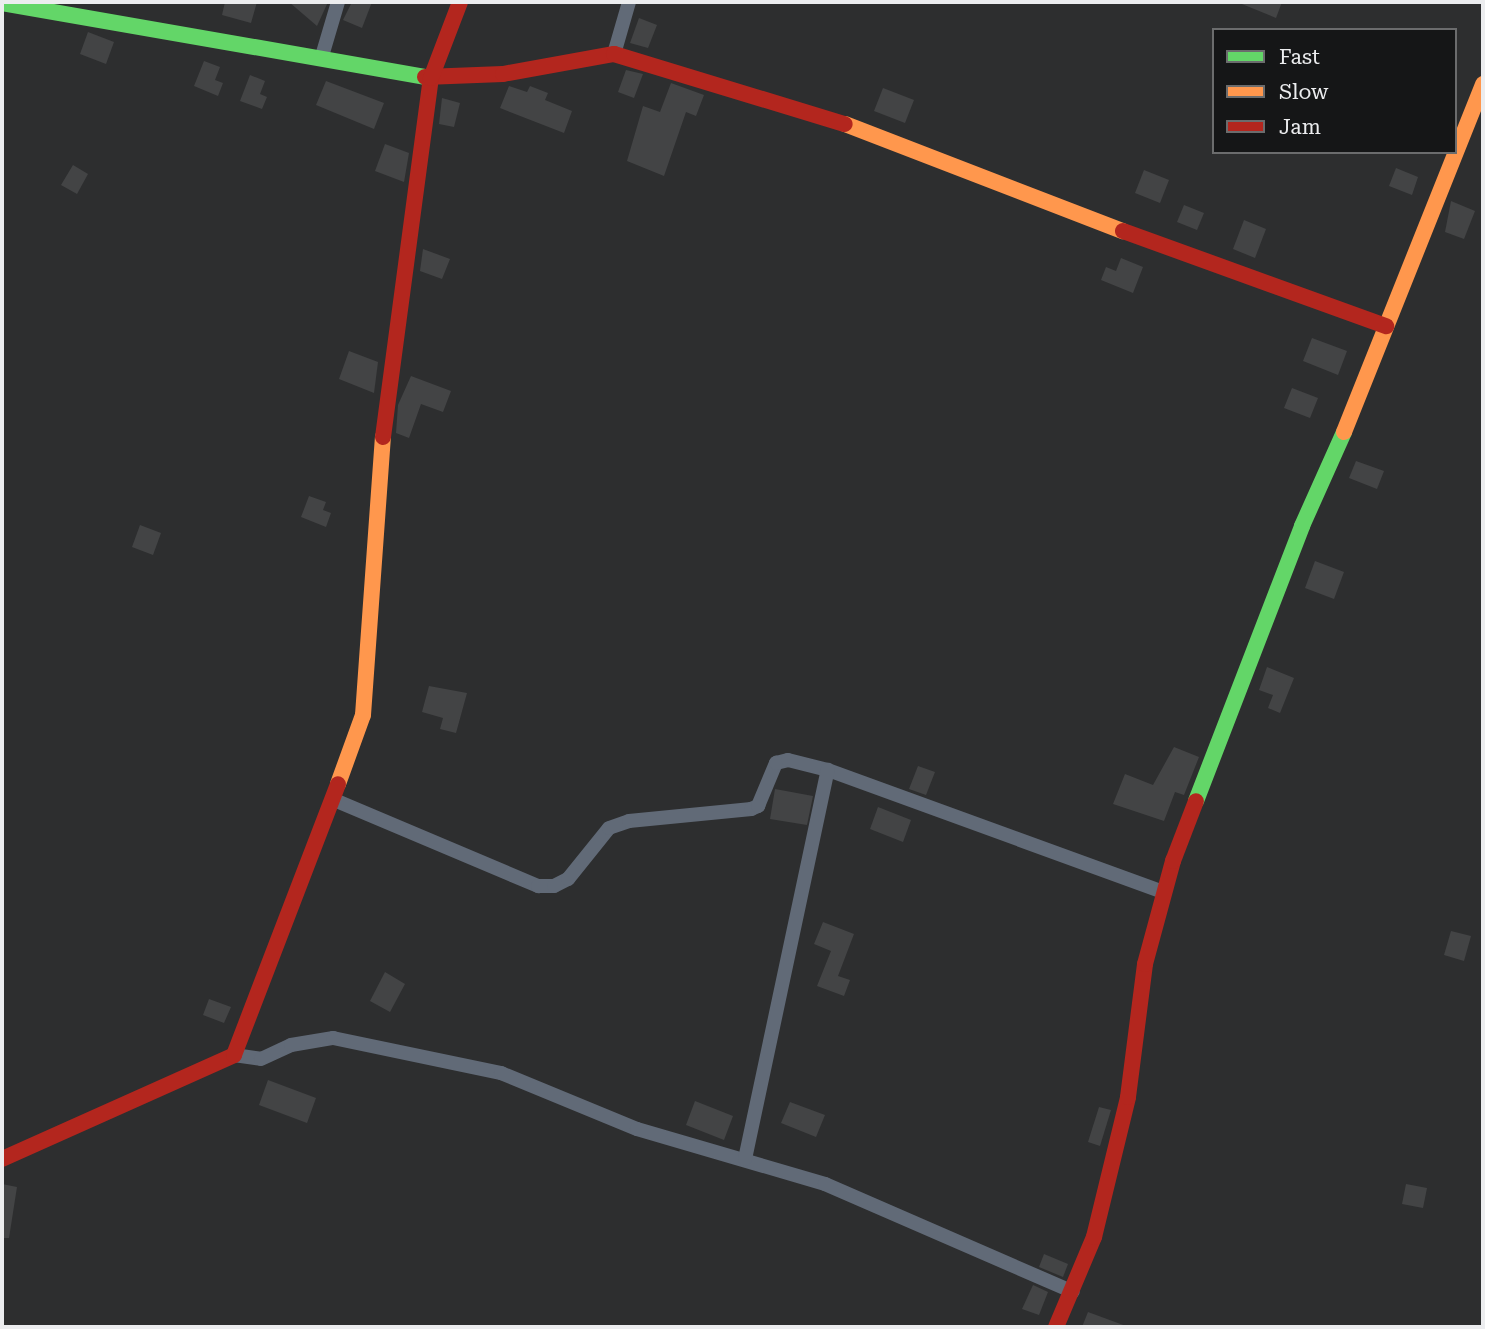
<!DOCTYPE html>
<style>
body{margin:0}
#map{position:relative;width:1485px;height:1329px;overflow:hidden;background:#2d2e2f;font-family:"Roboto Serif",serif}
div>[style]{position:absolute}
.building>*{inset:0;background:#434445}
.street>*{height:14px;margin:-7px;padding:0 7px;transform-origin:7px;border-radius:7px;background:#616a77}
.fast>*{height:16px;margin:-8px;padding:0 8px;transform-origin:8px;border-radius:8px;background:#63d668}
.slow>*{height:16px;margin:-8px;padding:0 8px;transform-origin:8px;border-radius:8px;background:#ff974d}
.jam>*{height:16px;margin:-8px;padding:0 8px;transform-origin:8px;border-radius:8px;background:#b3261e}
span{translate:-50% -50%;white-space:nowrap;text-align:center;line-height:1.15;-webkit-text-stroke:7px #151617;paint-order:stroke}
.frame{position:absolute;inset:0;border:4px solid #ecedef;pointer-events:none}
.legend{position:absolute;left:1212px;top:28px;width:245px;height:126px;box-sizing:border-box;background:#151617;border:2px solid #6b6c6d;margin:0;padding:9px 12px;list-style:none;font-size:21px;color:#ecedef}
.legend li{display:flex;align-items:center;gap:14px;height:35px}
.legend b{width:35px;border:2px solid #6b6c6d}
</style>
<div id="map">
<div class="building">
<i style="clip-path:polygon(225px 2px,257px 2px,251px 23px,222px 15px)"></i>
<i style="clip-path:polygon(289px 2px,328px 2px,317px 26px)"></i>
<i style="clip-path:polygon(352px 2px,372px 2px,362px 28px,343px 20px)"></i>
<i style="clip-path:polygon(1237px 2px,1282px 2px,1276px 18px)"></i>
<i style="clip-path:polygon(639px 18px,657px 25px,648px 48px,630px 43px)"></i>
<i style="clip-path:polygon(88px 32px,114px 42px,106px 64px,80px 54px)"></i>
<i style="clip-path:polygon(204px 61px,220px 67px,215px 80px,223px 83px,218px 96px,194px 86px)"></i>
<i style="clip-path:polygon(626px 70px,643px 74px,634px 98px,618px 92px)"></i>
<i style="clip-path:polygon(250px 75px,265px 81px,260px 94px,267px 97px,262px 109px,240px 101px)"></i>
<i style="clip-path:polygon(326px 81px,384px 103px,374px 129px,316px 105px)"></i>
<i style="clip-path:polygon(671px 83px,704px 95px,696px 116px,686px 112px,664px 176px,627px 161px,643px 106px,660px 112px)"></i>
<i style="clip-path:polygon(509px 86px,527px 92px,530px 86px,548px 93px,545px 100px,572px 111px,564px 133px,500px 108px)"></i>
<i style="clip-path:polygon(883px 88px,914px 100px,905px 123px,874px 111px)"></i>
<i style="clip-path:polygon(442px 98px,460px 103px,454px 127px,439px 124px)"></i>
<i style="clip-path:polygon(385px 144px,409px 153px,404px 182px,375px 171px)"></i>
<i style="clip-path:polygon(73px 165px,88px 174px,77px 194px,61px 185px)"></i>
<i style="clip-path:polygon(1396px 168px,1418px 177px,1412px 195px,1389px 186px)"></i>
<i style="clip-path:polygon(1144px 170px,1169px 180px,1160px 203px,1135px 193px)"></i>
<i style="clip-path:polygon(1451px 201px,1475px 211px,1464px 239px,1445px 232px)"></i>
<i style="clip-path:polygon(1184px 205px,1204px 213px,1197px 230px,1177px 222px)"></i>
<i style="clip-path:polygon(1244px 220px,1266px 229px,1255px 258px,1233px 249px)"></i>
<i style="clip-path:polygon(423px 249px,450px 259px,442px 279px,420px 271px)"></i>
<i style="clip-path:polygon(1121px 258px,1143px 267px,1133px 293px,1101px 280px,1106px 267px,1116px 271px)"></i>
<i style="clip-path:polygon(1312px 338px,1347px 351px,1338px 375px,1303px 361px)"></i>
<i style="clip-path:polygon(349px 351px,378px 362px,374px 393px,339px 379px)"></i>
<i style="clip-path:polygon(411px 376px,451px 391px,443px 412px,421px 404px,409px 438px,396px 433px,398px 405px)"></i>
<i style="clip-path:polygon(1292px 388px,1318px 398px,1310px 418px,1284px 408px)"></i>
<i style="clip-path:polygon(1356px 461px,1384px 471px,1377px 489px,1349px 478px)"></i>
<i style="clip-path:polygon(309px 496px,326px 502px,323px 510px,331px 513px,326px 527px,301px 517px)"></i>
<i style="clip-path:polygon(140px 525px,161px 533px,153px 555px,132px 547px)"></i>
<i style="clip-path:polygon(1315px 561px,1344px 572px,1334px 599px,1305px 588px)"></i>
<i style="clip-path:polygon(1267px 667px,1294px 678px,1280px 713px,1268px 708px,1273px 695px,1259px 690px)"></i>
<i style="clip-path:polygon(429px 686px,467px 693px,456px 733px,440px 729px,443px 718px,422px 712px)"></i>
<i style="clip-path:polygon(1174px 747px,1199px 757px,1184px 795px,1175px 792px,1164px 821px,1113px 804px,1125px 774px,1153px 785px)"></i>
<i style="clip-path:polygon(918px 766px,935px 772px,926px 795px,909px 789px)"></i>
<i style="clip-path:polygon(775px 789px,813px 796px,807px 825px,770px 819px)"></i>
<i style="clip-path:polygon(878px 807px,911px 820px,903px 842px,870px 829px)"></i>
<i style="clip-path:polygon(823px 922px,854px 934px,838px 976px,850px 980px,844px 996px,817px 986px,831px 951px,814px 944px)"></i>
<i style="clip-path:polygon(1451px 931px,1471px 936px,1464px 961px,1444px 955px)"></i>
<i style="clip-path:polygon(385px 972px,405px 984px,390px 1012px,370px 1001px)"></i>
<i style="clip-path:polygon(209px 999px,231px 1007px,224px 1023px,203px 1015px)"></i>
<i style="clip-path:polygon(268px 1080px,316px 1098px,307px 1123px,259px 1105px)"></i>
<i style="clip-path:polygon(695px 1101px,733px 1116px,724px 1140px,686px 1125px)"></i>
<i style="clip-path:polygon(790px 1102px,825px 1115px,816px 1137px,781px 1123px)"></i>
<i style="clip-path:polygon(1099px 1107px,1111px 1110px,1100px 1146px,1088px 1142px)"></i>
<i style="clip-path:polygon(2px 1184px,17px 1187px,9px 1238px,2px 1238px)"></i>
<i style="clip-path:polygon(1406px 1184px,1427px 1188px,1423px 1208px,1402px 1204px)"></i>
<i style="clip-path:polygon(1044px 1254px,1068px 1264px,1063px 1277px,1039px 1267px)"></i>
<i style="clip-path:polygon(1033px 1285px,1048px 1292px,1039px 1315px,1022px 1309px)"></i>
<i style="clip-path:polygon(1088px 1312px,1126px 1326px,1126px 1327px,1082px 1327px)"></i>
</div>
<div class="street">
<i style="left:614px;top:54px;width:54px;rotate:-73.9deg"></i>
<i style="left:322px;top:56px;width:56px;rotate:-73.5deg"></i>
<i style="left:332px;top:799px;width:224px;rotate:22.9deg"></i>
<i style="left:538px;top:886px;width:16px"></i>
<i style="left:554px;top:886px;width:16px;rotate:-27deg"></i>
<i style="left:568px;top:879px;width:65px;rotate:-51.2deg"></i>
<i style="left:609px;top:828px;width:21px;rotate:-19deg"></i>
<i style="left:629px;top:821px;width:123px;rotate:-5.6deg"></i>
<i style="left:751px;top:809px;width:8px;rotate:-23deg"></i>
<i style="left:758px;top:806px;width:47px;rotate:-67.3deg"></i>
<i style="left:776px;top:763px;width:12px;rotate:-14deg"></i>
<i style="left:788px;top:760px;width:41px;rotate:14deg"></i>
<i style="left:828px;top:770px;width:357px;rotate:20deg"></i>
<i style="left:234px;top:1055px;width:27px;rotate:8deg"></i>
<i style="left:261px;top:1059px;width:33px;rotate:-25deg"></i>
<i style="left:291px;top:1045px;width:43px;rotate:-9.5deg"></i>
<i style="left:333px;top:1038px;width:172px;rotate:11.8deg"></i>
<i style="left:501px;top:1073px;width:147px;rotate:22.4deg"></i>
<i style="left:637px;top:1129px;width:196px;rotate:16.3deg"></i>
<i style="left:825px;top:1184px;width:270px;rotate:23.5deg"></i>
<i style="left:745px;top:1159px;width:398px;rotate:-78deg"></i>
</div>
<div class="fast">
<i style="left:2px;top:3px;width:429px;rotate:9.9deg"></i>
<i style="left:1196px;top:801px;width:295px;rotate:-68.9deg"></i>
<i style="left:1302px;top:526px;width:103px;rotate:-65.9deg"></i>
</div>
<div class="slow">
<i style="left:845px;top:124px;width:298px;rotate:21.1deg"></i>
<i style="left:1344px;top:432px;width:375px;rotate:-68.2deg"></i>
<i style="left:338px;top:784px;width:73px;rotate:-70.1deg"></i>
<i style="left:363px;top:715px;width:279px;rotate:-85.9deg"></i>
</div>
<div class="jam">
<i style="left:425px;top:77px;width:78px;rotate:-2.2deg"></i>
<i style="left:503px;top:74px;width:113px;rotate:-10.2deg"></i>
<i style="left:614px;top:54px;width:241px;rotate:16.9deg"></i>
<i style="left:1123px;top:231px;width:280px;rotate:19.9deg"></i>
<i style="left:383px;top:437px;width:362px;rotate:-82.4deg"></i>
<i style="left:431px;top:78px;width:81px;rotate:-69.1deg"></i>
<i style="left:2px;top:1159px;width:254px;rotate:-24.1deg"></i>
<i style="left:234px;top:1055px;width:290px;rotate:-69deg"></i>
<i style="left:1056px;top:1327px;width:98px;rotate:-67.1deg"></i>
<i style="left:1094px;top:1237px;width:144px;rotate:-76.3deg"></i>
<i style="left:1128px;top:1097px;width:134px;rotate:-82.7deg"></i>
<i style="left:1145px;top:964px;width:107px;rotate:-74.8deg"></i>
<i style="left:1173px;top:861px;width:64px;rotate:-69deg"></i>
</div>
<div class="frame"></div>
<ul class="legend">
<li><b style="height:9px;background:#63d668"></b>Fast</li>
<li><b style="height:9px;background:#ff974d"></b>Slow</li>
<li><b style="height:9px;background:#b3261e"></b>Jam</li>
</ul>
</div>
